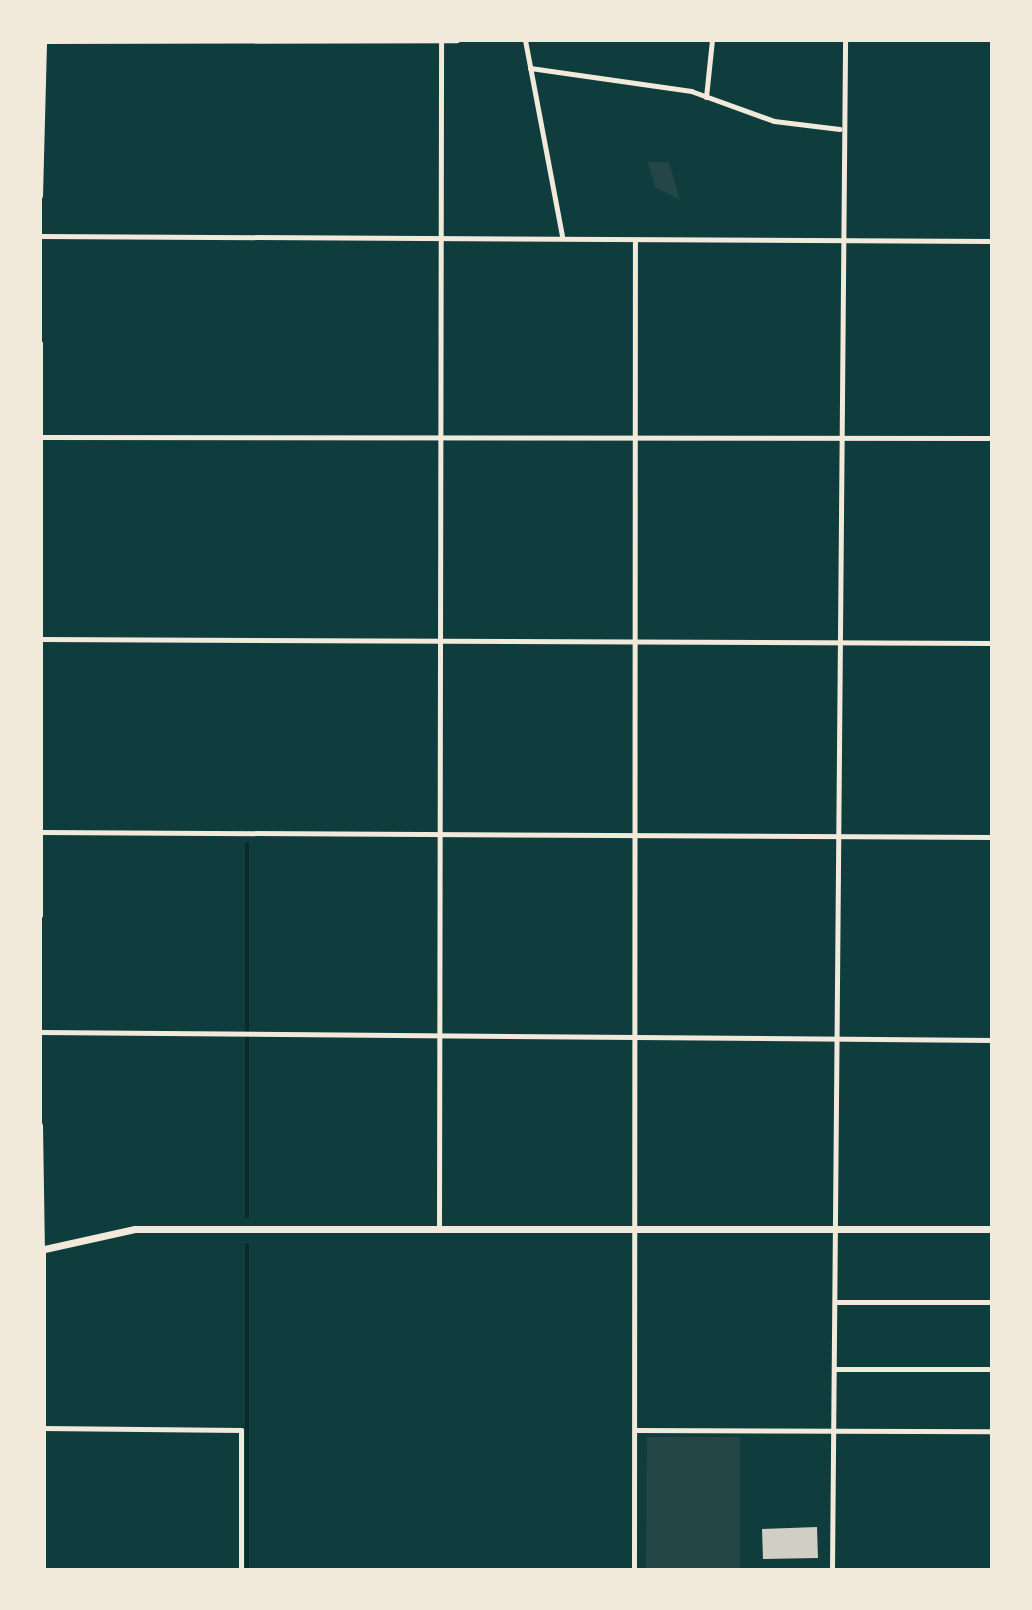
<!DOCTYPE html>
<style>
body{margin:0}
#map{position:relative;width:1032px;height:1610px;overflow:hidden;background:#0f3d3e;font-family:"DejaVu Sans",sans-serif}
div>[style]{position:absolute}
.green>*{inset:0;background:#244646}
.stream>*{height:4px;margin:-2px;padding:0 2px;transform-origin:2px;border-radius:2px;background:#0a2a2b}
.building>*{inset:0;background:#cfcfc3}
.minor>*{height:5px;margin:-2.5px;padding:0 2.5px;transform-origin:2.5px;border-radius:2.5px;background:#f1e9da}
.tertiary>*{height:7px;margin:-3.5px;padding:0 3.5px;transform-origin:3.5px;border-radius:3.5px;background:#f1e9da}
span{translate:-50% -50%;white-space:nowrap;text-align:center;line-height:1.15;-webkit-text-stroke:6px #f1e9da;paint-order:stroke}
.frame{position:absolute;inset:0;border:42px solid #f1e9da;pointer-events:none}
</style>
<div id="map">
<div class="green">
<i style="clip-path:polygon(648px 162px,669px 162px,680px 200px,655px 187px)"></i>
<i style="clip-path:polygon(647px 1437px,740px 1437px,740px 1570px,646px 1570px)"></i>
</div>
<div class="stream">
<i style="left:247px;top:1216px;width:372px;rotate:-90deg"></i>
<i style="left:247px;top:1570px;width:325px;rotate:-90deg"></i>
</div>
<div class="building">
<i style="clip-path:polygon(817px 1527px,818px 1558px,763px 1559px,762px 1529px)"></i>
</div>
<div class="minor">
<i style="left:525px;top:40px;width:199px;rotate:79.3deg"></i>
<i style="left:40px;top:41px;width:417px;rotate:-0.1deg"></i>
<i style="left:530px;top:68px;width:163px;rotate:8.1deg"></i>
<i style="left:691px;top:91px;width:88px;rotate:19.9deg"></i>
<i style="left:774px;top:121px;width:66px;rotate:6.9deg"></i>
<i style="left:706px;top:97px;width:57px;rotate:-84deg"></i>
<i style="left:40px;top:196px;width:155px;rotate:-88.5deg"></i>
<i style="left:40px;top:236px;width:952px;rotate:0.3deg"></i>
<i style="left:40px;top:343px;width:572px;rotate:90deg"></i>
<i style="left:41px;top:437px;width:951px;rotate:0.06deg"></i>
<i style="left:40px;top:639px;width:952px;rotate:0.24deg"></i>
<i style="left:40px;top:832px;width:952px;rotate:0.3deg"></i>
<i style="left:40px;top:1032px;width:952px;rotate:0.48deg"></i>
<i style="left:40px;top:1125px;width:124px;rotate:89.1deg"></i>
<i style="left:439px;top:1230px;width:1190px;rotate:-89.9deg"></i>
<i style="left:835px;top:1302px;width:157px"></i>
<i style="left:834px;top:1369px;width:158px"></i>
<i style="left:42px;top:1428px;width:199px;rotate:0.6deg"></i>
<i style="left:241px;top:1430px;width:140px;rotate:90deg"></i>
<i style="left:636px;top:1430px;width:356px;rotate:0.2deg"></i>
<i style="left:634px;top:1570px;width:1330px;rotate:-89.96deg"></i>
<i style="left:832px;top:1570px;width:1530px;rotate:-89.51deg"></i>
</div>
<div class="tertiary">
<i style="left:42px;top:1249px;width:321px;rotate:90deg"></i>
<i style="left:40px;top:1250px;width:97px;rotate:-12.5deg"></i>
<i style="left:135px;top:1229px;width:857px"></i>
</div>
<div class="frame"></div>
</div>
